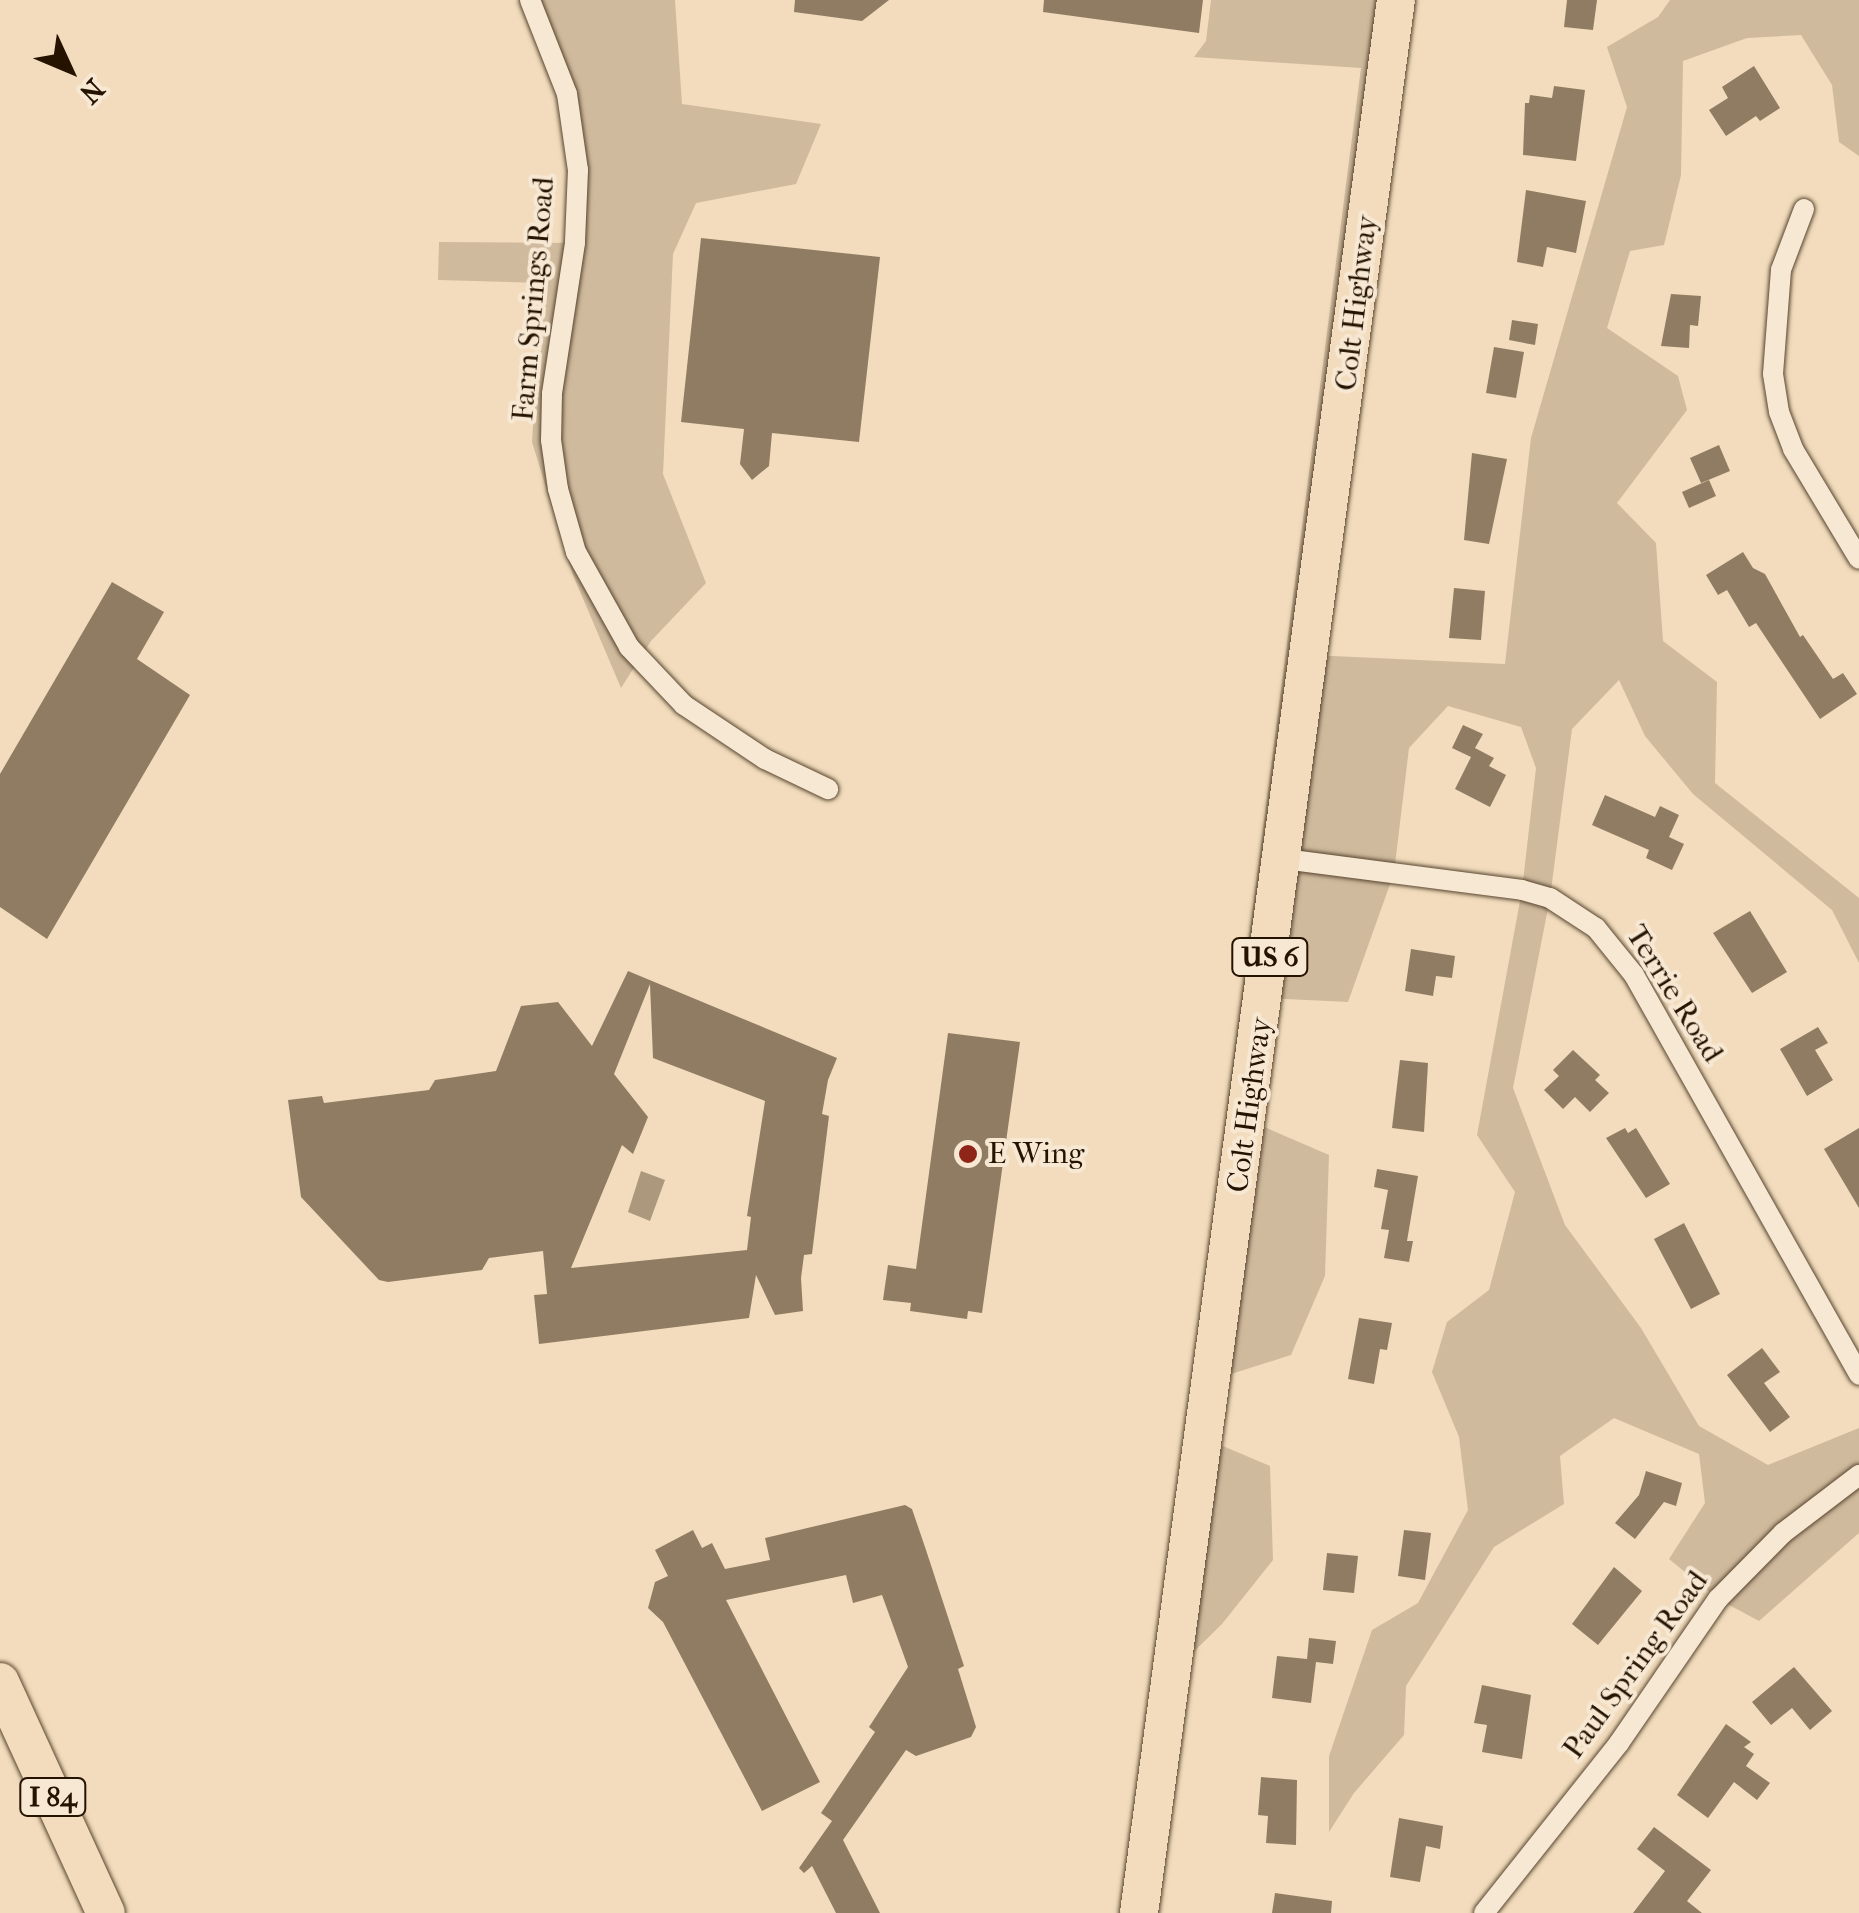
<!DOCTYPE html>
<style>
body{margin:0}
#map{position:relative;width:1859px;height:1913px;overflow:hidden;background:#f2dcbd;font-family:"IM FELL French Canon",serif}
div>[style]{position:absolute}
.green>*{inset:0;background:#cfba9d}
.water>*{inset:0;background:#ac987d}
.building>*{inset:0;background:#907c62}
.roads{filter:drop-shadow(0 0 2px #58452f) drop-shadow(0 0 2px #58452f)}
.street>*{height:20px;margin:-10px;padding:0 10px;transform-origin:10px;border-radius:10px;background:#f7e8d4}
.highway>*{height:38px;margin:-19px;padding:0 19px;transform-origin:19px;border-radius:19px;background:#f2dcbd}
.dots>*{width:28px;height:28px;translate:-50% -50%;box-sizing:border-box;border:5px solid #f7e8d4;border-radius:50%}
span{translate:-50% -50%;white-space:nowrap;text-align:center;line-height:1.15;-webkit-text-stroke:8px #f7e8d4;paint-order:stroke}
.shield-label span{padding:2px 8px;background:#f7e8d4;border:2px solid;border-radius:8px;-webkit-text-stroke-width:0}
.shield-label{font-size:28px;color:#251300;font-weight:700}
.street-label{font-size:30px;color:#251300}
.poi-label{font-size:30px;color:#251300}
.left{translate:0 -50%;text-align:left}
.north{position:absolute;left:20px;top:20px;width:100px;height:100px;-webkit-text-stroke:8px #f7e8d4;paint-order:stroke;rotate:134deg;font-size:28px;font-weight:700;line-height:40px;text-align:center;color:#251300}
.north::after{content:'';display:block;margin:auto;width:35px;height:45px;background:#251300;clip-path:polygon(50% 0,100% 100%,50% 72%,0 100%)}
</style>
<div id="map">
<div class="green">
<i style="clip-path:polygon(530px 0,675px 0,682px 104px,821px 124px,796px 184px,696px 203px,673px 254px,663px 474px,706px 583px,651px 641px,621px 688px,573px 575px,532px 442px,542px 283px,438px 280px,439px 242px,574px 243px,574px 130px)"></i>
<i style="clip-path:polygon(1211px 0,1396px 0,1311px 655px,1505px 664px,1531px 438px,1627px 107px,1607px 47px,1658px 17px,1670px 0,1859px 0,1859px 156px,1839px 142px,1832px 85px,1801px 35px,1747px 38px,1683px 61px,1681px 175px,1664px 245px,1630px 251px,1607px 328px,1678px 376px,1687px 410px,1617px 503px,1656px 543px,1663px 641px,1717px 682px,1715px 783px,1859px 898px,1859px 963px,1832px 910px,1693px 794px,1645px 736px,1619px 680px,1572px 729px,1550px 898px,1513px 1088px,1565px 1225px,1641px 1328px,1699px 1426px,1768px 1465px,1859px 1428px,1859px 1533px,1759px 1621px,1718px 1599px,1669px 1559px,1705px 1503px,1699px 1454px,1614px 1418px,1560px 1456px,1564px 1504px,1494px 1547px,1406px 1686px,1404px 1735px,1354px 1793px,1329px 1832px,1329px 1756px,1372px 1630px,1418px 1603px,1468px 1510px,1459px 1437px,1432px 1372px,1447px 1322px,1489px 1290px,1515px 1192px,1477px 1135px,1522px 890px,1536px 768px,1521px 727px,1448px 706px,1409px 748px,1394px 873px,1348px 1002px,1265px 998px,1248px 1120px,1329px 1155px,1325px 1276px,1291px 1355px,1212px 1380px,1204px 1438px,1270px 1466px,1273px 1560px,1222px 1624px,1172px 1673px,1134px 1832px,1361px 68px,1194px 57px,1206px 41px)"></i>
</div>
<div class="water">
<i style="clip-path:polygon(641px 1171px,665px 1180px,650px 1221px,628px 1212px)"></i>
</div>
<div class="building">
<i style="clip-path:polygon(795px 0,889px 0,862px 21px,794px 12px)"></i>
<i style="clip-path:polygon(1044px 0,1203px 0,1199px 33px,1043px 12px)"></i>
<i style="clip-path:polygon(1567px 0,1597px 0,1593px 30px,1564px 27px)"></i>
<i style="clip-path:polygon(1754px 66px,1780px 108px,1760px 121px,1756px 116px,1726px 136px,1709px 110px,1728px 98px,1722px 87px)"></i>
<i style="clip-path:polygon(1554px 86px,1585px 90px,1576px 161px,1523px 155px,1525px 103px,1529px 103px,1530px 95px,1552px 98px)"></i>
<i style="clip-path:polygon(1526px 190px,1586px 201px,1576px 253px,1547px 247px,1543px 267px,1517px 262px)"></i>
<i style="clip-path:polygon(701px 238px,880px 257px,859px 442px,772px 433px,769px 466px,752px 480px,740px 464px,744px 429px,681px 422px)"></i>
<i style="clip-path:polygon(1671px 294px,1701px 296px,1698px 326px,1690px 325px,1689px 348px,1661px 346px)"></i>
<i style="clip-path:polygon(1512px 320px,1538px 324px,1535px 345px,1509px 340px)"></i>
<i style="clip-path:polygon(1494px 347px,1524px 352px,1516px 398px,1486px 393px)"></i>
<i style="clip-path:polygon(1719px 445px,1730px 471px,1701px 483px,1690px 458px)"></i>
<i style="clip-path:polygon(1472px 453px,1507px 459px,1489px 544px,1464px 540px)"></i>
<i style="clip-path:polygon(1709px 480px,1716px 496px,1689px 508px,1682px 492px)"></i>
<i style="clip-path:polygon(1743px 552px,1753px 568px,1765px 574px,1800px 637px,1803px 635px,1833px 679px,1843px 673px,1857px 694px,1820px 719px,1756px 623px,1749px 627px,1727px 590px,1718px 595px,1706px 575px)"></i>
<i style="clip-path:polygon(112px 582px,164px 612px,137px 659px,190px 695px,47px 939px,0 907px,0 774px)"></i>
<i style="clip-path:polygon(1454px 588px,1485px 591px,1481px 640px,1449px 638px)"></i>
<i style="clip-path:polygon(1463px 725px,1483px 734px,1475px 748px,1494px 758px,1489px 766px,1506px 775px,1490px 807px,1455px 789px,1471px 757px,1452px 748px)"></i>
<i style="clip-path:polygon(1605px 795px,1655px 817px,1660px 806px,1679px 815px,1669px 837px,1684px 844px,1672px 870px,1646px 858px,1649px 850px,1592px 825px)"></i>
<i style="clip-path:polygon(1750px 911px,1787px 972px,1752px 993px,1713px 933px)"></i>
<i style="clip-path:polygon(1411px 949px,1455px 956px,1452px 978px,1436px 976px,1433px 996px,1405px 991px)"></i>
<i style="clip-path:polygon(evenodd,628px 971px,837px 1058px,828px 1080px,822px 1114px,829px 1116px,812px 1254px,804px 1255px,801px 1278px,803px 1311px,775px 1315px,756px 1275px,749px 1318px,539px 1344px,534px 1295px,547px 1294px,543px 1251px,489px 1258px,482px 1270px,388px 1282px,379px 1280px,301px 1197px,288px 1100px,322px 1096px,324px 1103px,429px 1090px,435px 1080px,496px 1071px,521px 1006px,558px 1002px,592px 1046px,628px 971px,650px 984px,653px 1058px,765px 1101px,747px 1216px,751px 1217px,747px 1250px,571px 1268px,622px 1145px,633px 1154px,648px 1117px,614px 1074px,650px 984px)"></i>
<i style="clip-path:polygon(1818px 1027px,1828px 1043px,1815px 1050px,1833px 1080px,1807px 1096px,1780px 1049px)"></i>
<i style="clip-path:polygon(948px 1033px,1020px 1042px,982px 1313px,968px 1311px,967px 1319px,910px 1311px,911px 1303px,883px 1300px,888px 1265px,916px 1269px)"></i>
<i style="clip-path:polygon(1573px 1050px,1600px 1075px,1595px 1080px,1609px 1093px,1590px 1112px,1575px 1097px,1563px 1109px,1544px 1090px,1559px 1076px,1553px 1070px)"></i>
<i style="clip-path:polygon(1400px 1060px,1428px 1063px,1424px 1132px,1392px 1128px)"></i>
<i style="clip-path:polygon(1625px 1128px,1628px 1133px,1636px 1128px,1670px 1184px,1646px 1198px,1606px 1138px)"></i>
<i style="clip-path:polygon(1859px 1128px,1859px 1208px,1824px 1149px)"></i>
<i style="clip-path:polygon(1377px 1169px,1418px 1176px,1407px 1241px,1413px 1241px,1409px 1262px,1384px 1258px,1389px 1230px,1381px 1229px,1388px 1190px,1374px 1187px)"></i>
<i style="clip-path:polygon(1684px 1223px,1720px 1294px,1691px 1309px,1654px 1239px)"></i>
<i style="clip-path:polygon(1359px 1318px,1392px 1323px,1387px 1350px,1380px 1349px,1374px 1384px,1348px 1379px)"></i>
<i style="clip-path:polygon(1762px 1348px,1780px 1372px,1764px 1383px,1790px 1417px,1770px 1432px,1727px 1375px)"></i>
<i style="clip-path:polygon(1646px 1471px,1682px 1483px,1676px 1506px,1664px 1502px,1635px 1539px,1615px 1523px,1639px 1495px)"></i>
<i style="clip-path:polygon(905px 1505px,912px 1509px,926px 1550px,964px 1666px,958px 1669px,976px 1727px,971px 1737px,916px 1756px,906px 1750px,843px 1840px,880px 1913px,836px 1913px,812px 1866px,804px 1873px,799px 1868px,832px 1821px,821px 1813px,875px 1732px,869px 1727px,908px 1667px,882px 1595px,853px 1603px,846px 1575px,726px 1600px,820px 1782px,762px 1811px,663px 1622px,648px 1608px,655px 1582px,668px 1576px,655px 1550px,693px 1530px,702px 1548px,712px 1543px,725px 1569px,770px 1560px,765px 1538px)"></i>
<i style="clip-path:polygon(1404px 1530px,1431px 1533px,1425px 1580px,1398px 1576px)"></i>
<i style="clip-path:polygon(1327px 1553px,1358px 1556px,1354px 1593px,1323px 1590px)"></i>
<i style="clip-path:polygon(1614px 1567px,1642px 1591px,1598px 1645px,1572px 1624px)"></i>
<i style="clip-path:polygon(1309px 1638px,1336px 1641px,1333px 1664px,1316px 1662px,1311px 1703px,1272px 1698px,1277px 1656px,1307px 1659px)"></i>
<i style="clip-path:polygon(1794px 1667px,1832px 1711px,1810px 1730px,1792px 1708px,1771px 1725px,1752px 1702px)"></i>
<i style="clip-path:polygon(1482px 1685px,1531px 1695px,1522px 1759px,1482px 1752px,1487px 1725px,1474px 1723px)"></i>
<i style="clip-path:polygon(1726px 1724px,1751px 1742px,1744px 1747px,1754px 1754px,1746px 1766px,1770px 1783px,1757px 1800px,1734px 1782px,1708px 1818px,1677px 1795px)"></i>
<i style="clip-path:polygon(1261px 1777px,1297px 1780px,1296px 1845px,1266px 1843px,1268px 1816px,1258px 1815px)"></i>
<i style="clip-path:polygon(1399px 1818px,1443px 1826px,1440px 1849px,1426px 1846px,1420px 1882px,1390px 1877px)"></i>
<i style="clip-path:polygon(1654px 1827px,1711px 1870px,1687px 1901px,1702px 1913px,1633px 1913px,1665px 1871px,1637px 1849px)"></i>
<i style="clip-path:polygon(1275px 1893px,1332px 1901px,1331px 1913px,1272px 1913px)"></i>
</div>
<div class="roads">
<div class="street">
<i style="left:530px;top:0;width:101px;rotate:68.5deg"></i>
<i style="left:567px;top:94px;width:77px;rotate:81.8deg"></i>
<i style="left:578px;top:170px;width:73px;rotate:92.4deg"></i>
<i style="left:575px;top:243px;width:153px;rotate:98.7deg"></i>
<i style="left:552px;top:394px;width:46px;rotate:91.2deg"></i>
<i style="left:551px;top:440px;width:49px;rotate:81.9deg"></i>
<i style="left:558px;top:489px;width:66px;rotate:74.1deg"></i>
<i style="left:576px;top:552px;width:109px;rotate:60.8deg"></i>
<i style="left:629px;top:647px;width:80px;rotate:46.5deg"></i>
<i style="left:684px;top:705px;width:97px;rotate:33.7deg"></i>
<i style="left:765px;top:759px;width:70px;rotate:25.5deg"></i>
<i style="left:1804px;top:209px;width:65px;rotate:110.7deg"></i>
<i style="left:1781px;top:270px;width:104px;rotate:94.4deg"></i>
<i style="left:1773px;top:374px;width:38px;rotate:81deg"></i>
<i style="left:1779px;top:412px;width:40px;rotate:69deg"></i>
<i style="left:1793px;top:449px;width:128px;rotate:59deg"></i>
<i style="left:1284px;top:859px;width:240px;rotate:7.4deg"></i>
<i style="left:1522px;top:890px;width:29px;rotate:16deg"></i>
<i style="left:1550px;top:898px;width:55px;rotate:33.1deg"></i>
<i style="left:1596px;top:928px;width:60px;rotate:51deg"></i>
<i style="left:1634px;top:975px;width:459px;rotate:60.6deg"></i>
<i style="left:1484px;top:1913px;width:217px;rotate:-51.5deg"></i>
<i style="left:1619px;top:1743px;width:175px;rotate:-55.5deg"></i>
<i style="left:1718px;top:1599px;width:93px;rotate:-45.4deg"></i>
<i style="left:1783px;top:1533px;width:96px;rotate:-37.3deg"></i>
</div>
<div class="highway">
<i style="left:0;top:1682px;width:254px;rotate:65.4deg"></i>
<i style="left:1139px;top:1913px;width:1930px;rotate:-82.35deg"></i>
</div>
</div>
<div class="dots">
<i style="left:968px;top:1154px;background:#8f2418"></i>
</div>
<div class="shield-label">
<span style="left:1270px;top:957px">US 6</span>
<span style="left:53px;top:1797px">I 84</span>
</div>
<div class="street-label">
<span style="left:534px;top:299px;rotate:-85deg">Farm Springs Road</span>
<span style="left:1357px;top:303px;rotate:-83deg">Colt Highway</span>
<span style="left:1674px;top:994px;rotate:58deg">Terrie Road</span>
<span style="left:1250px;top:1105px;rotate:-82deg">Colt Highway</span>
<span style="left:1636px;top:1665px;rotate:-54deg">Paul Spring Road</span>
</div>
<div class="poi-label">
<span class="left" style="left:988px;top:1154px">E Wing</span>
</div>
<div class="north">N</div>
</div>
